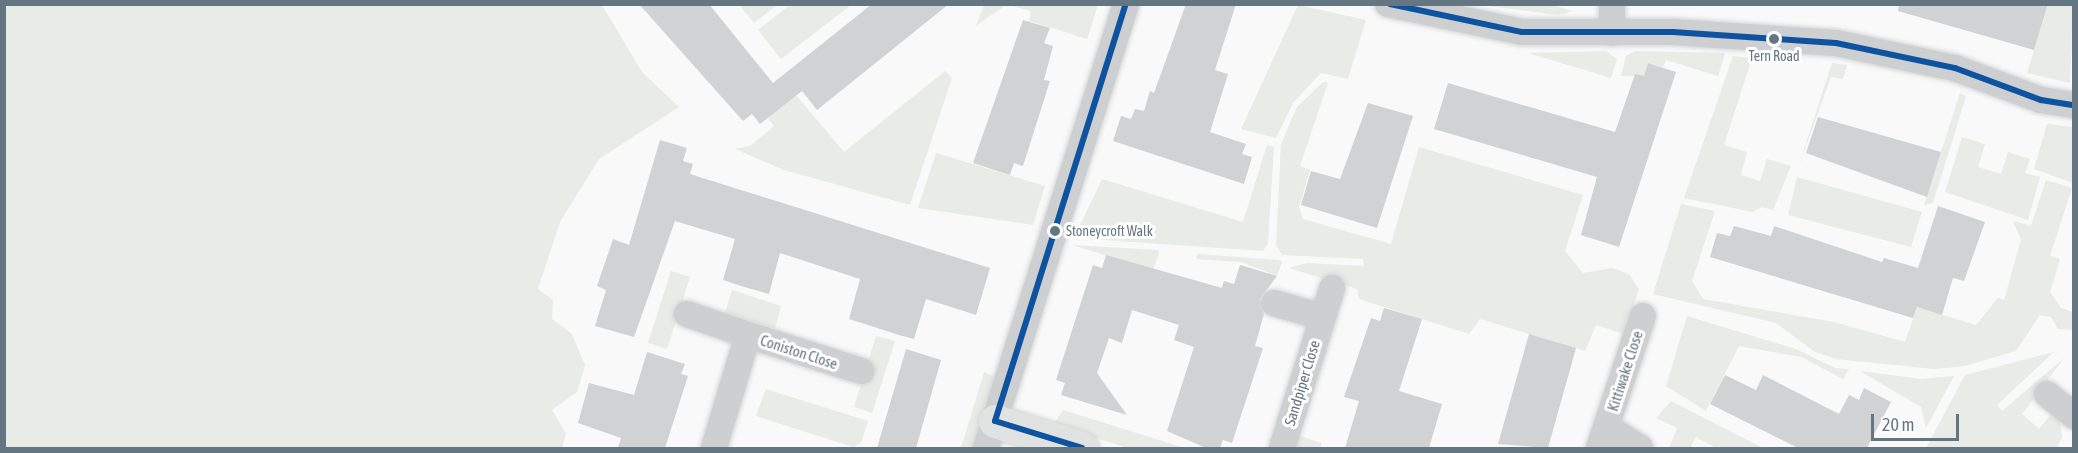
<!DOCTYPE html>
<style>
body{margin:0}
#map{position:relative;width:2078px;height:453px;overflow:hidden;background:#f9f9f9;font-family:"Asap Condensed",sans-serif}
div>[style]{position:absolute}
.green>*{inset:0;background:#e8ebe6}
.building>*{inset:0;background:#d0d2d3}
.roads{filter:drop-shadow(0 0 2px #d5d6d7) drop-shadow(0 0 2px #d5d6d7)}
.street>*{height:26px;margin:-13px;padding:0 13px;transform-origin:13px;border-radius:13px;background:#cecfd0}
.secondary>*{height:33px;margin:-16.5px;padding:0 16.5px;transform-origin:16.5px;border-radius:16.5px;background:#e1e2e2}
.bus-1>*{height:6px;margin:-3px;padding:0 3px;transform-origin:3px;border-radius:3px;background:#0e539f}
.dots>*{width:16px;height:16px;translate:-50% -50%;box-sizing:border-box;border:3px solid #fff;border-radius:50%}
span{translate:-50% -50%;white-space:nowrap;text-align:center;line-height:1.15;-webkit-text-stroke:6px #fff;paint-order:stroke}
.bus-label{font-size:14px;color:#657683}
.left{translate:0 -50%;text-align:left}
.street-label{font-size:15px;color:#657683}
.frame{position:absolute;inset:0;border:6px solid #657683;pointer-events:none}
.scale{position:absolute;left:1871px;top:414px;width:88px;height:27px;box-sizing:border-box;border:3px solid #657683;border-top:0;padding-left:8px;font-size:18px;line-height:21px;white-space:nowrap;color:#657683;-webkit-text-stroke:4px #fff;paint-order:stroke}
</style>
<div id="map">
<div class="green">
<i style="clip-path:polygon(791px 4px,851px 4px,851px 5px,781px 59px,758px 30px)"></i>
<i style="clip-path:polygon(984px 4px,1006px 5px,976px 26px,984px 5px)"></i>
<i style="clip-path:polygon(4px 5px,602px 5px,642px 72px,679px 107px,599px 159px,560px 222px,538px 289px,553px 300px,552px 319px,572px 334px,585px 365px,577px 392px,552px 410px,566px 434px,562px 448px,5px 448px)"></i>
<i style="clip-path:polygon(739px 5px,777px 5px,754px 23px)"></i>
<i style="clip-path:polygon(1008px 5px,1098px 5px,1087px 39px,1029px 21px,1031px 11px)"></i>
<i style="clip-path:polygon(1298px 5px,1366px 20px,1348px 79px,1321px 73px,1293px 103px,1276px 138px,1241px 129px)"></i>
<i style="clip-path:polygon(1481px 5px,1553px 5px,1573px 11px,1558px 15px)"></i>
<i style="clip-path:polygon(2048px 5px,2073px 5px,2070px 83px,2027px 73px)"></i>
<i style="clip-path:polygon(1606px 51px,1617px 59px,1611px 78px,1528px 53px)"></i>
<i style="clip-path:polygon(1635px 51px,1725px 53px,1718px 76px,1666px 60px,1663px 67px,1648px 63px,1644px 76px,1621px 76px,1626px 56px)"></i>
<i style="clip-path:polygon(1733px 56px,1752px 58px,1724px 145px,1747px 152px,1741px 175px,1760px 181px,1767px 159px,1791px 166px,1773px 210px,1762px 207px,1753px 212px,1684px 198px)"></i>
<i style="clip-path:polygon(1832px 63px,1847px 65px,1843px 79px,1831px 77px,1798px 168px)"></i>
<i style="clip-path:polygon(945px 71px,952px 78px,910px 205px,784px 170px,735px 149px,750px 146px,774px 126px,768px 118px,796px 95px,844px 152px)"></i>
<i style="clip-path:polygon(1323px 82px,1328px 83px,1300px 166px,1310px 170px,1299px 207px,1303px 219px,1391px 244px,1419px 147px,1583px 195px,1565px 251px,1583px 273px,1612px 268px,1629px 274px,1639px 289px,1624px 334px,1596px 325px,1585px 351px,1480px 319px,1469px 334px,1359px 299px,1357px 289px,1289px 268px,1307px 263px,1364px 266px,1363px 259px,1282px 255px,1276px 245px,1281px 144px,1297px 107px)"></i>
<i style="clip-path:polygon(1960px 93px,1966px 96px,1933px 203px,1924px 205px)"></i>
<i style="clip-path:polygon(2047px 124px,2073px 127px,2073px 183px,2034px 169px)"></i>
<i style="clip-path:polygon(1962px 137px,1985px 144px,1978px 167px,2001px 174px,2008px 152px,2030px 159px,2025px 173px,2040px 177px,2028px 220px,1945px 192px)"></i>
<i style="clip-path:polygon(1267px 145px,1274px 147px,1268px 243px,1263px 251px,1074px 238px,1102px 179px,1243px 222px)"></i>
<i style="clip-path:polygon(936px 153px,1045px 186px,1033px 225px,918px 208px)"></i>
<i style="clip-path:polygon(1797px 177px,1922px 212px,1911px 247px,1788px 215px)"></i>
<i style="clip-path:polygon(2046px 180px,2072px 188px,2050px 256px,2060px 259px,2050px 292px,2061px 308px,2073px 312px,2073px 330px,2058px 329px,2051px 317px,2040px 315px,2016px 351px,1964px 366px,1934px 369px,1836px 359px,1815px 352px,1776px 323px,1653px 294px,1681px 204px,1715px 211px,1692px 281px,1703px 299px,1834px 322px,1905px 342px,1917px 307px,1976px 325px,1998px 298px,2004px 300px,2021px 240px,2013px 221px,2031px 226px)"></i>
<i style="clip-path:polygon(1072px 245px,1158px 250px,1159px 253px,1153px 270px)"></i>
<i style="clip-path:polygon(1198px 254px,1280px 260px,1282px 262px,1277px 276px,1241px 262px,1196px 259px)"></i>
<i style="clip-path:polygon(671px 271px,690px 277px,667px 349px,648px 343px)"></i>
<i style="clip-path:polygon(732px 290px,781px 306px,775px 329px,725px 313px)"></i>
<i style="clip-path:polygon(1687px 316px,1796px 349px,1835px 368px,1849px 369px,1843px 379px,1801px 357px,1739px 346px,1706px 411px,1666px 386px)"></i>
<i style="clip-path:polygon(876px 336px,895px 341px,872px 413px,854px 407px)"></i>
<i style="clip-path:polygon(2054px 352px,1997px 405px,2002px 411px,2064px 358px,2022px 414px,2039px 429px,2052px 413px,2059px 417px,2062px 437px,2057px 448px,1926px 448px,1965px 375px)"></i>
<i style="clip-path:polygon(1860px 371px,1921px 379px,1954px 376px,1926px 428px,1921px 407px)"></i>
<i style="clip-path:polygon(984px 372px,995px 377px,972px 448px,961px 448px)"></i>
<i style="clip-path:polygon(766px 389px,868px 421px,861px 443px,853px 447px,756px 416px)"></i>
<i style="clip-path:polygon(1671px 401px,1763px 448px,1716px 448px,1696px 437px,1690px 448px,1669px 448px,1677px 428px,1656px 418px)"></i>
<i style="clip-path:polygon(1063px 410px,1185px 448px,1128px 448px,1053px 425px)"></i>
<i style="clip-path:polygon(1299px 436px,1322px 443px,1320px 448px,1295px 448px)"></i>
</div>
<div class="building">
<i style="clip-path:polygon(639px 4px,709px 4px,773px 83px,872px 4px,949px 4px,817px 110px,802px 91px,760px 124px,752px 114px,743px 121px)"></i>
<i style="clip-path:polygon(1186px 4px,1236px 4px,1215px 70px,1228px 74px,1210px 132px,1246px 144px,1242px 154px,1252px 157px,1244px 184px,1113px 141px,1121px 116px,1131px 119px,1135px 109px,1144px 111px,1150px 91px,1154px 93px)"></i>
<i style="clip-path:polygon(1899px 4px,2048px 4px,2034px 50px,1898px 11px)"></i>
<i style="clip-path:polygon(1023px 20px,1050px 28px,1044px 43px,1053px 46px,1044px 80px,1050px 81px,1023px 166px,1014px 163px,1010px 175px,973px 163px)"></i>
<i style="clip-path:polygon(1648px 63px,1676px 72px,1619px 247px,1581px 235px,1597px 177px,1434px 129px,1448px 83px,1615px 132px,1635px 74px,1644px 76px)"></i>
<i style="clip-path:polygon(1368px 103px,1413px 116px,1377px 228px,1301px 205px,1311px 171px,1340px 179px)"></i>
<i style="clip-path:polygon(1818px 117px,1941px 152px,1927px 197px,1806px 153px)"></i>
<i style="clip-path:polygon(660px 140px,687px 148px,683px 161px,693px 164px,690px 174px,990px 268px,976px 315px,926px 299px,914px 339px,899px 335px,849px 319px,860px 279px,780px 253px,769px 294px,741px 286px,723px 280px,735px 239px,675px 221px,634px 337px,595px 326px,606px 290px,597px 286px,613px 239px,629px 245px)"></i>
<i style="clip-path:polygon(1938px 206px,1985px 222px,1964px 281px,1953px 278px,1942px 315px,1917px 307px,1913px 318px,1710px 257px,1717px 233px,1730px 236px,1734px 226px,1771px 236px,1774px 226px,1882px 262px,1884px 258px,1918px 268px)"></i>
<i style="clip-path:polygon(1106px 255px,1222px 288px,1224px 281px,1234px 284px,1240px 265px,1277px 276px,1260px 299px,1264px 314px,1255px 346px,1263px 348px,1232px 443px,1223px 440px,1220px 448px,1206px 448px,1167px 431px,1194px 347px,1174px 340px,1179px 325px,1132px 310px,1122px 343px,1109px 338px,1097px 373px,1127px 415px,1061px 395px,1065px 383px,1056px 380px,1093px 265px,1102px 268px)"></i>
<i style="clip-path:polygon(1384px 308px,1422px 319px,1399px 391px,1442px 404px,1429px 448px,1345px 448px,1359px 401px,1344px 397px,1371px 318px,1380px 321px)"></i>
<i style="clip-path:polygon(1529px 334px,1576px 348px,1548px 448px,1498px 444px)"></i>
<i style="clip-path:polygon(906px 349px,941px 360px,922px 427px,916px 448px,877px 448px)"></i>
<i style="clip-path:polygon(647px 352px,685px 364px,681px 374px,688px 376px,665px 448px,618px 448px,621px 438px,578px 423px,589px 383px,634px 395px)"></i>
<i style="clip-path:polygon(1725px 375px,1756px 390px,1763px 375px,1839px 414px,1849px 395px,1859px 400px,1864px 388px,1891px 402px,1867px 448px,1798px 448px,1710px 404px)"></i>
</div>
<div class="roads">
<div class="street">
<i style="left:1388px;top:4px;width:137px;rotate:11.8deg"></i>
<i style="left:1522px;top:32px;width:151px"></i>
<i style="left:1673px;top:32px;width:163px;rotate:3.9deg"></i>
<i style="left:1836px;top:43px;width:122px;rotate:11.9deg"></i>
<i style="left:1955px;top:68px;width:92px;rotate:20.4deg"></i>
<i style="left:2041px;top:100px;width:33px;rotate:9deg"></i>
<i style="left:1612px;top:4px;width:29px;rotate:90deg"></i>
<i style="left:1274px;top:303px;width:50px;rotate:16.3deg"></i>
<i style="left:687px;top:314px;width:65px;rotate:19deg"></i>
<i style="left:2047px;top:394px;width:35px;rotate:39deg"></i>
<i style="left:1607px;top:427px;width:39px;rotate:32deg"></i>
<i style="left:714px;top:448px;width:118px;rotate:-73.3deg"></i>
<i style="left:748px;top:335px;width:119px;rotate:17.7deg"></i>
<i style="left:986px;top:448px;width:466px;rotate:-72.5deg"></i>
<i style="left:1282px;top:448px;width:168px;rotate:-72.6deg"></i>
<i style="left:1599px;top:448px;width:139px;rotate:-71.6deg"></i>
</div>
<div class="secondary">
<i style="left:995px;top:421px;width:91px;rotate:17.2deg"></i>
</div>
</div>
<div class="bus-1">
<i style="left:1390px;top:4px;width:135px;rotate:12deg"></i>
<i style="left:1522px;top:32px;width:151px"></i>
<i style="left:1673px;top:32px;width:163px;rotate:3.9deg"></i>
<i style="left:1836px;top:43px;width:122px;rotate:11.9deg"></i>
<i style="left:1955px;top:68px;width:92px;rotate:20.4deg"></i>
<i style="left:2041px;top:100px;width:33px;rotate:9deg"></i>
<i style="left:995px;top:421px;width:437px;rotate:-72.6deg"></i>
<i style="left:995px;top:421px;width:91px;rotate:17.2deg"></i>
</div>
<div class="dots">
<i style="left:1774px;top:39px;background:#657683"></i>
<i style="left:1055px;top:231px;background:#657683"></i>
</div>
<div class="bus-label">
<span style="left:1774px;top:56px">Tern Road</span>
<span class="left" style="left:1066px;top:231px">Stoneycroft Walk</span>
</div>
<div class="street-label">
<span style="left:799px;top:352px;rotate:18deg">Coniston Close</span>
<span style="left:1625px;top:371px;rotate:-72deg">Kittiwake Close</span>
<span style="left:1302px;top:383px;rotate:-73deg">Sandpiper Close</span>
</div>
<div class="frame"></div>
<div class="scale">20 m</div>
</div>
